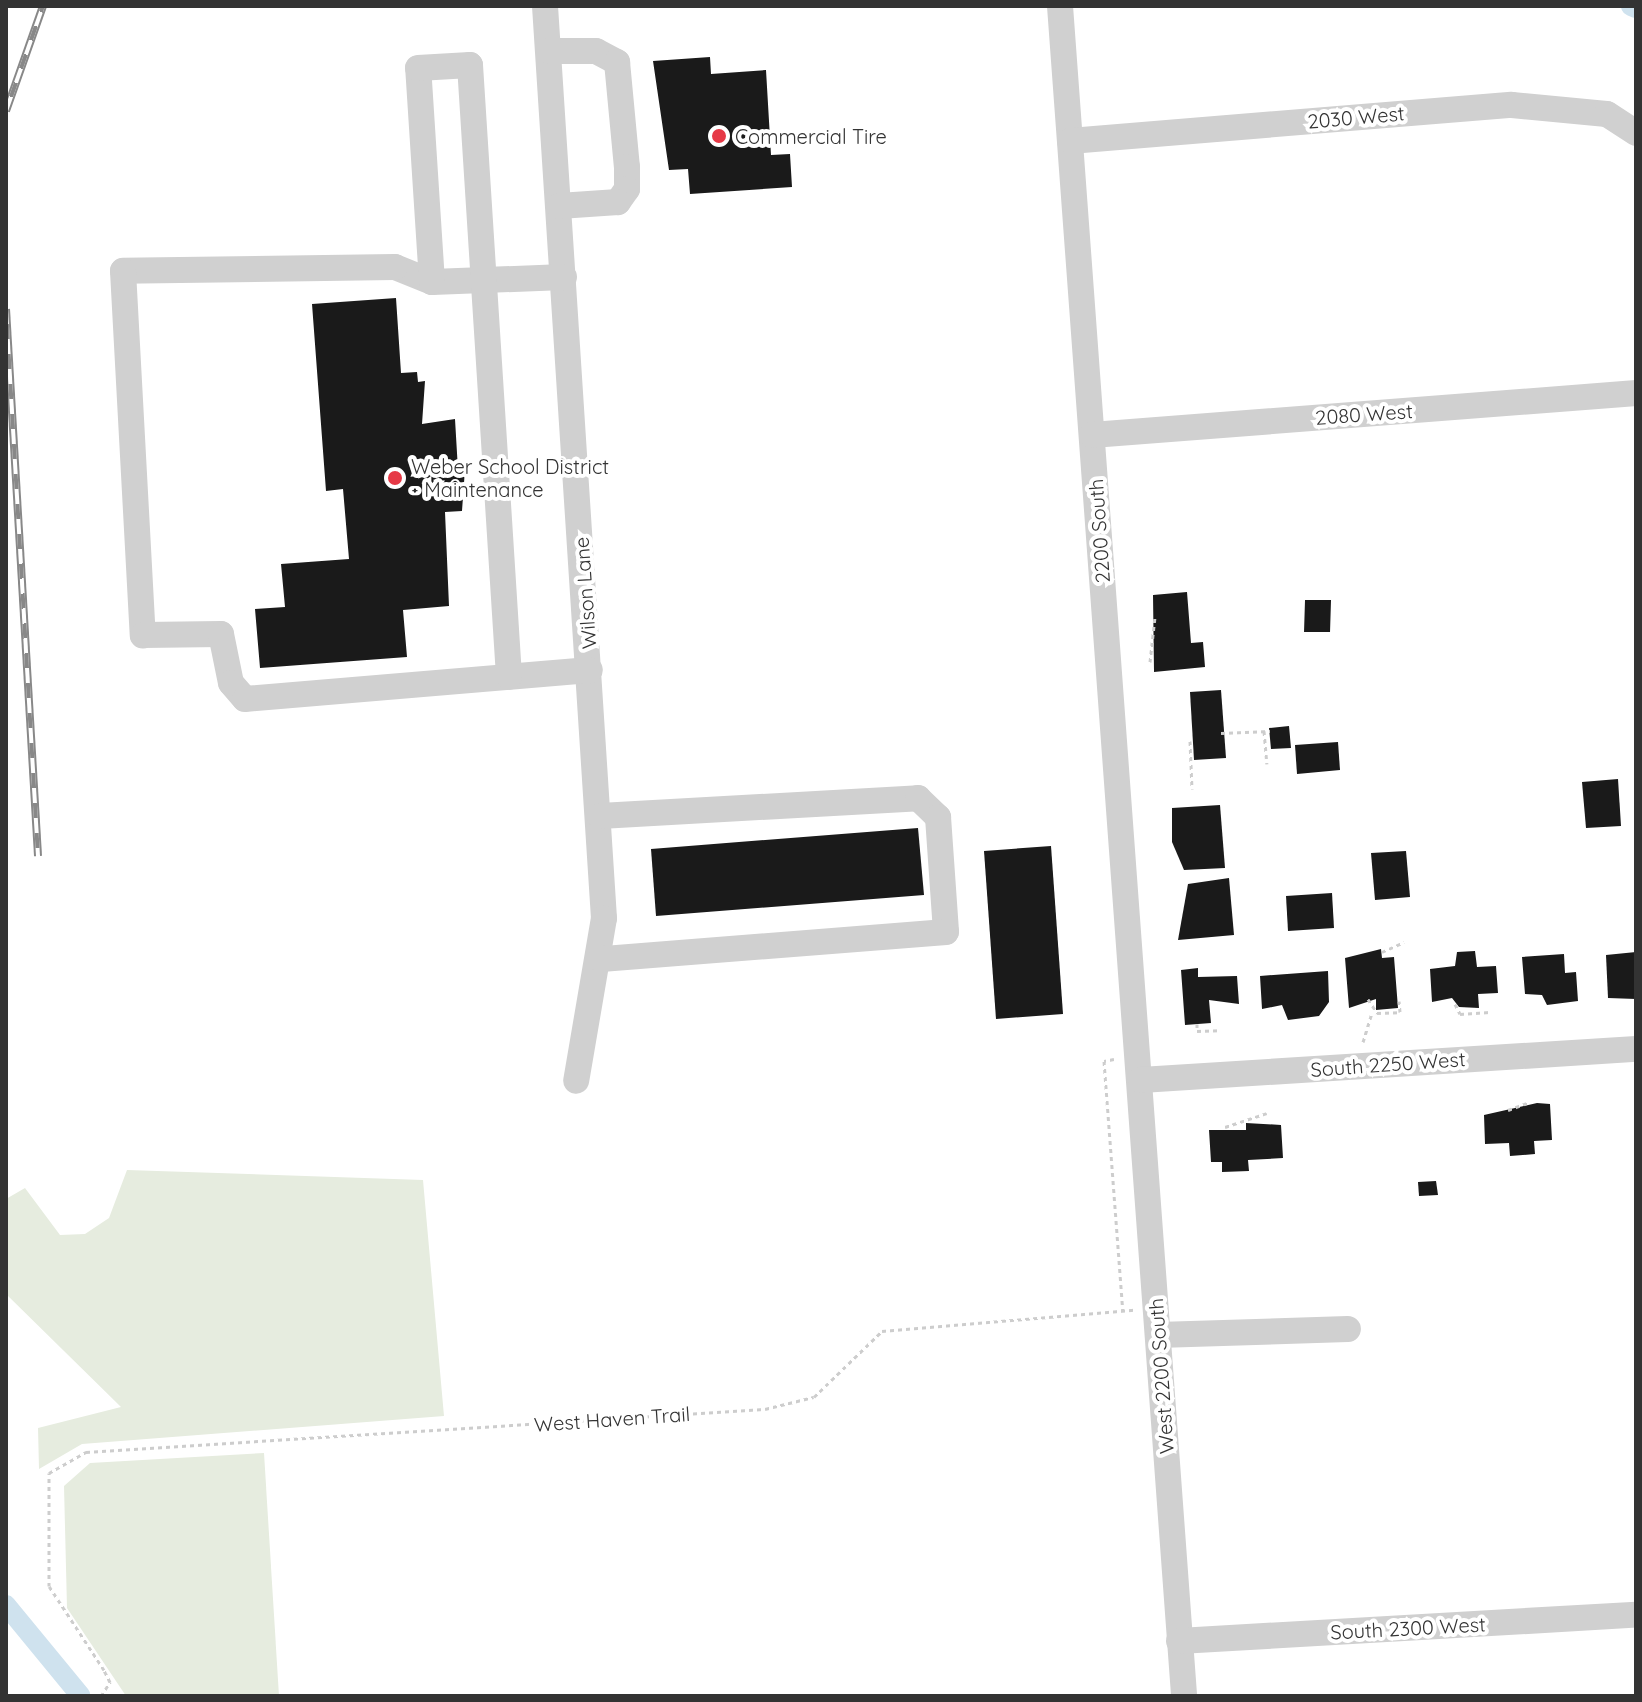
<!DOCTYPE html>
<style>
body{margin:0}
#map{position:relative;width:1642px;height:1702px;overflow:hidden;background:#fff;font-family:Quicksand,sans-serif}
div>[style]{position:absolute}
.green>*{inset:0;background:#e6ecdf}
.canal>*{height:20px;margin:-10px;padding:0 10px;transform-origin:10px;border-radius:10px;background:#cfe2ee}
.building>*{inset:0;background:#1a1a1a}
.path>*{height:3px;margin-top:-1.5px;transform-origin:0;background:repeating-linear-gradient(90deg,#cdcdcd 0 4px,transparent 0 8px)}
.minor>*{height:26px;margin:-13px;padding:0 13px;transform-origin:13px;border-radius:13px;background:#d0d0d0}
.rail>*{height:8px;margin-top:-4px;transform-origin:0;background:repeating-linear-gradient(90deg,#fff 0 15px,#888 0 30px);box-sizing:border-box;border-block:2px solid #888}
.dots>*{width:22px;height:22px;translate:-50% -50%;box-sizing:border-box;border:4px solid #fff;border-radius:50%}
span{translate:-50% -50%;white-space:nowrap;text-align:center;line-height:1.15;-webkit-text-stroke:8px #fff;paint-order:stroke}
.street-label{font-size:20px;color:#333}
.poi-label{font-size:20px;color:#333}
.left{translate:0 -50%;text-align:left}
.frame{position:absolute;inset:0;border:8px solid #333;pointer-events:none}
</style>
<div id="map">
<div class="green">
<i style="clip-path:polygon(127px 1170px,423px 1180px,444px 1416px,82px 1444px,39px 1469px,38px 1428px,121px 1407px,6px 1294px,6px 1199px,25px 1188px,60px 1235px,85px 1234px,109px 1218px)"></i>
<i style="clip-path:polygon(264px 1453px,279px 1696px,126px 1696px,67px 1608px,64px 1486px,90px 1463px)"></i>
</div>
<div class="canal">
<i style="left:1631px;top:6px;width:5px;rotate:22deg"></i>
<i style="left:6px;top:1605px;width:117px;rotate:50.6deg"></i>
</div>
<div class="building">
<i style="clip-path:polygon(710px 57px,711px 74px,766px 70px,771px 155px,790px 154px,792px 187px,690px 194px,688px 169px,669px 170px,653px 61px)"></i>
<i style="clip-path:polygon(396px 298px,401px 373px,417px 372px,418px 382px,425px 381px,422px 424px,455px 419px,458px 470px,465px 469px,462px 511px,445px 512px,449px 606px,403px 610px,407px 657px,260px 668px,255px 609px,285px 607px,281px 564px,349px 559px,343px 489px,326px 491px,312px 304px)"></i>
<i style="clip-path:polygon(1187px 592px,1191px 643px,1203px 642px,1205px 667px,1154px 672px,1153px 595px)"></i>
<i style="clip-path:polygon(1305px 600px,1331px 600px,1330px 632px,1304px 632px)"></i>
<i style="clip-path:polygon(1221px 690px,1226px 758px,1194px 760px,1190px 692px)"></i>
<i style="clip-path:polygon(1289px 726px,1291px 748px,1271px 749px,1269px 728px)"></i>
<i style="clip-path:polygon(1338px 742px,1340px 770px,1297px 774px,1295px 745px)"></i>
<i style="clip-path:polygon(1618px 779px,1621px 826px,1586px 828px,1582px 782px)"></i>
<i style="clip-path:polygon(1220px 805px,1225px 868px,1184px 870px,1172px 842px,1172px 808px)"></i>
<i style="clip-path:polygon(918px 828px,924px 895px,656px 916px,651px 849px)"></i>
<i style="clip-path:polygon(1051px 846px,1063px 1014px,996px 1019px,984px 851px)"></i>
<i style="clip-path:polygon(1406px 851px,1410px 897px,1375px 900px,1371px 853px)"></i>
<i style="clip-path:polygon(1229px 878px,1234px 935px,1178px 940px,1188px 884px)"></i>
<i style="clip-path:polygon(1332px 893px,1334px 928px,1288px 931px,1286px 896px)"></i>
<i style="clip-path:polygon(1381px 949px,1382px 958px,1394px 957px,1398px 1008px,1376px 1010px,1376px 999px,1349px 1008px,1345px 958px)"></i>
<i style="clip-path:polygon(1475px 951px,1477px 967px,1496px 966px,1498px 993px,1478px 994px,1479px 1008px,1459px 1007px,1452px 998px,1432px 1002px,1430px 969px,1455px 966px,1457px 952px)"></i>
<i style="clip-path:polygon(1636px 952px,1636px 999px,1608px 998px,1606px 955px)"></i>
<i style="clip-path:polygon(1564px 954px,1565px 973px,1576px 972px,1578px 1001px,1547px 1005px,1542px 995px,1525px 994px,1522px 957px)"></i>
<i style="clip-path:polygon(1198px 968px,1198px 977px,1237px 976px,1239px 1004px,1209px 1000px,1211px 1023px,1185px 1025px,1181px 970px)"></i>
<i style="clip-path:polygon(1328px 971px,1329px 1002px,1319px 1016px,1288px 1020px,1282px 1005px,1262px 1009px,1260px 976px)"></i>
<i style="clip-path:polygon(1537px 1103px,1550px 1104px,1552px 1140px,1534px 1141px,1535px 1154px,1510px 1156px,1509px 1143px,1485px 1144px,1484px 1115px)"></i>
<i style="clip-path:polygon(1246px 1123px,1281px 1125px,1283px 1158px,1248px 1160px,1249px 1171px,1222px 1172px,1222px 1162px,1211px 1162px,1209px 1130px,1246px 1130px)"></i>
<i style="clip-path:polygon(1436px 1181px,1438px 1195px,1419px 1196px,1418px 1182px)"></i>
</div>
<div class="path">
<i style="left:1150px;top:662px;width:45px;rotate:-83.7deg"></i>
<i style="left:1264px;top:731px;width:33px;rotate:85deg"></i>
<i style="left:1221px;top:733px;width:49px;rotate:-2.3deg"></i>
<i style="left:1190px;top:741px;width:48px;rotate:87.6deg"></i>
<i style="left:1382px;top:952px;width:24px;rotate:-24deg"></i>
<i style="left:1368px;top:999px;width:17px;rotate:57deg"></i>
<i style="left:1377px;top:1013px;width:23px;rotate:-2deg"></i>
<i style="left:1400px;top:1012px;width:11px;rotate:-95deg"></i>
<i style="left:1455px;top:1004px;width:11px;rotate:63deg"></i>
<i style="left:1460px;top:1014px;width:30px;rotate:-4deg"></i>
<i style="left:1197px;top:1024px;width:7px;rotate:90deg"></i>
<i style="left:1197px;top:1031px;width:23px;rotate:-2deg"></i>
<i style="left:1363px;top:1042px;width:30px;rotate:-73deg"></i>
<i style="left:1114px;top:1059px;width:10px;rotate:169deg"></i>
<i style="left:1104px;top:1061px;width:251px;rotate:85.7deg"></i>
<i style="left:1508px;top:1110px;width:23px;rotate:-20deg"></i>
<i style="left:1225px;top:1127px;width:44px;rotate:-18.4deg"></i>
<i style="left:101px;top:1696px;width:17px;rotate:-57deg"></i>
<i style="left:110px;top:1682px;width:13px;rotate:-117deg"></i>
<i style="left:104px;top:1670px;width:100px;rotate:-123.2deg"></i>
<i style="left:49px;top:1586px;width:113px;rotate:-90deg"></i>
<i style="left:49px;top:1473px;width:43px;rotate:-29.6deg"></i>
<i style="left:86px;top:1452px;width:680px;rotate:-3.62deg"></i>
<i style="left:765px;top:1409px;width:50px;rotate:-13.8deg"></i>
<i style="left:814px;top:1397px;width:95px;rotate:-44.1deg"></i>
<i style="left:882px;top:1331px;width:253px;rotate:-4.8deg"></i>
</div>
<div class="minor">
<i style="left:545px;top:6px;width:914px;rotate:86.3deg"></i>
<i style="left:604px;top:918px;width:165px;rotate:99.7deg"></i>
<i style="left:1060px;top:6px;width:1695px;rotate:85.8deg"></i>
<i style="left:549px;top:51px;width:47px"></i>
<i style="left:596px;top:51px;width:24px;rotate:28deg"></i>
<i style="left:617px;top:62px;width:105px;rotate:84.6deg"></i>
<i style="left:627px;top:167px;width:22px;rotate:90deg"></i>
<i style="left:627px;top:189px;width:16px;rotate:125deg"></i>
<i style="left:618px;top:202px;width:59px;rotate:176.1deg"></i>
<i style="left:1070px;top:141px;width:443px;rotate:-4.7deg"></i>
<i style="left:1512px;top:105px;width:95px;rotate:5.4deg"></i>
<i style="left:1607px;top:114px;width:35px;rotate:33deg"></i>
<i style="left:564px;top:277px;width:132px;rotate:177.8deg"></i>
<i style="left:432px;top:282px;width:40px;rotate:-158deg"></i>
<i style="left:395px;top:267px;width:272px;rotate:179.2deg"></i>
<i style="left:123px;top:271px;width:365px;rotate:86.9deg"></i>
<i style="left:143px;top:635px;width:78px;rotate:-0.7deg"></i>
<i style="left:221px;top:634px;width:50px;rotate:78.5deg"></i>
<i style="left:231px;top:683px;width:21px;rotate:49deg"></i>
<i style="left:245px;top:699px;width:346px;rotate:-4.8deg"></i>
<i style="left:432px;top:282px;width:214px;rotate:-93.7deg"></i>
<i style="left:418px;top:68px;width:52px;rotate:-3.3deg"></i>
<i style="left:470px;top:65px;width:613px;rotate:86.35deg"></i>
<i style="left:1092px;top:435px;width:546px;rotate:-4.41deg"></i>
<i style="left:600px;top:816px;width:319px;rotate:-3.2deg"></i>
<i style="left:918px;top:798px;width:28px;rotate:44deg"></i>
<i style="left:938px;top:817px;width:115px;rotate:86deg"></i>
<i style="left:946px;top:932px;width:346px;rotate:175.5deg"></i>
<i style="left:1141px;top:1080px;width:496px;rotate:-3.6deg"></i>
<i style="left:1158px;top:1335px;width:190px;rotate:-1.8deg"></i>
<i style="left:1179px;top:1641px;width:458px;rotate:-3.3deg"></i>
</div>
<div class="rail">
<i style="left:6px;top:111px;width:111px;rotate:-70.6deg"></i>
<i style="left:6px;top:309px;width:548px;rotate:86.65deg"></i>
</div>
<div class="dots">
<i style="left:719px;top:136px;background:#e63946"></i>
<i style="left:395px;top:478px;background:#e63946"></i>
</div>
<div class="street-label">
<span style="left:1356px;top:117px;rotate:-5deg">2030 West</span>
<span style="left:1364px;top:414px;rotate:-4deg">2080 West</span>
<span style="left:1099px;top:531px;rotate:-94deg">2200 South</span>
<span style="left:585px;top:593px;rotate:-94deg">Wilson Lane</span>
<span style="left:1388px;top:1064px;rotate:-4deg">South 2250 West</span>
<span style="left:1161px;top:1376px;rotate:-94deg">West 2200 South</span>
<span style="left:612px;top:1419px;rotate:-4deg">West Haven Trail</span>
<span style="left:1408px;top:1628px;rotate:-3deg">South 2300 West</span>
</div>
<div class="poi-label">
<span class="left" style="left:735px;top:136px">Commercial Tire</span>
<span class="left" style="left:411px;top:478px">Weber School District<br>- Maintenance</span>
</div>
<div class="frame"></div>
</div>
